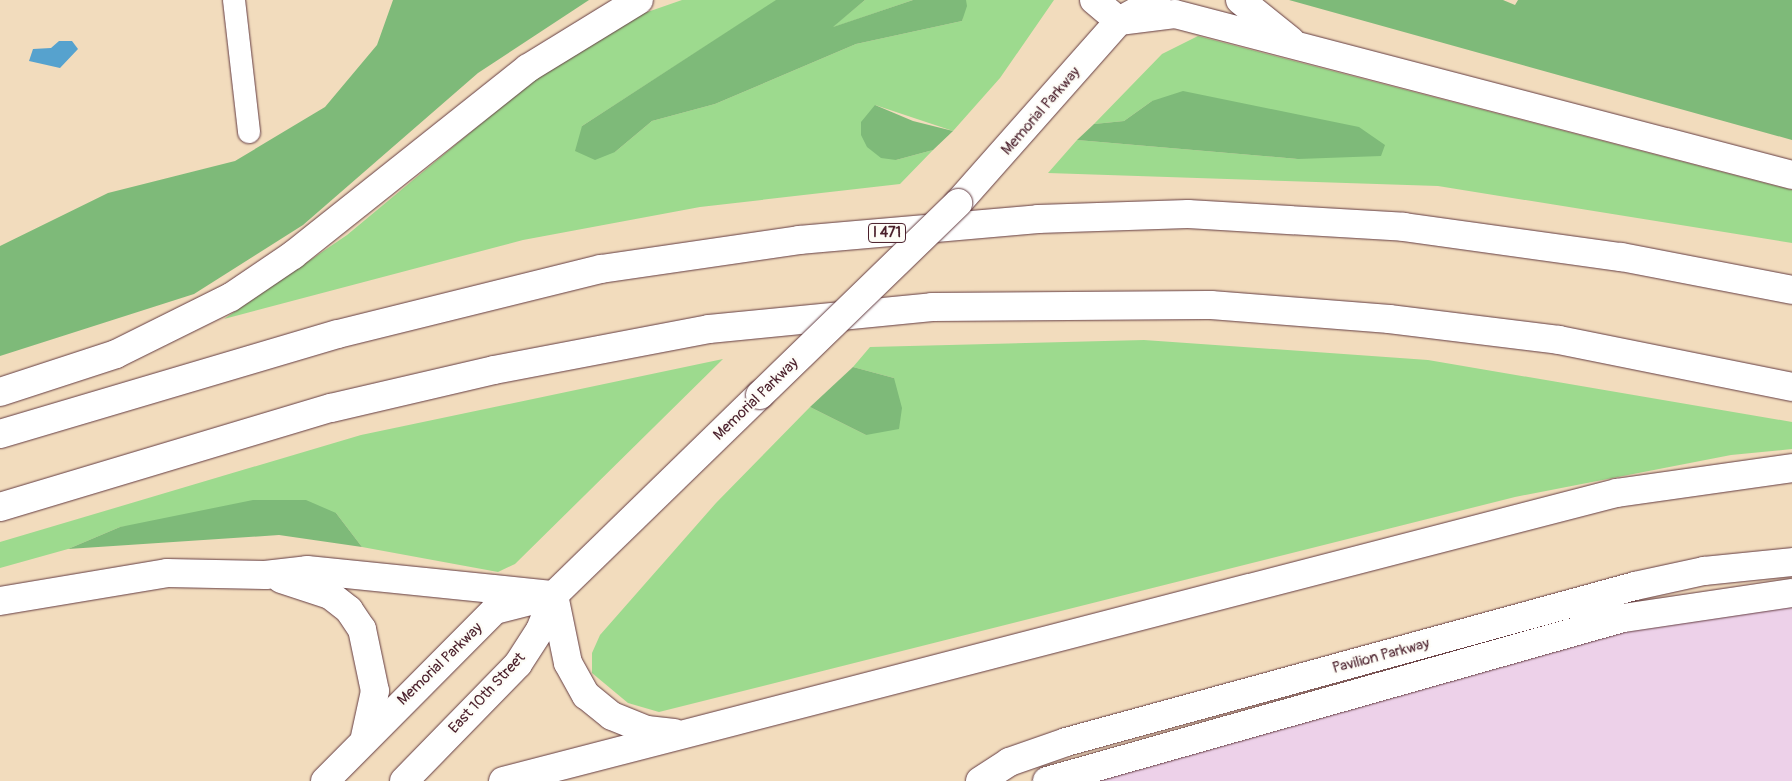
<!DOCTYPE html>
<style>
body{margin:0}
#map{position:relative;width:1792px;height:781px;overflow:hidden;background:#f2dcbd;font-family:Pangolin,sans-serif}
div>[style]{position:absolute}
.built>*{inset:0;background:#edd1e9}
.green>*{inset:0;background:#9dda8e}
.forest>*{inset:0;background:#7eba79}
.water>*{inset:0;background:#56a2ce}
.roads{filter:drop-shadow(0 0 1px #633b41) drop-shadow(0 0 1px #633b41)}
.street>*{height:22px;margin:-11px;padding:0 11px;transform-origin:11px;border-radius:11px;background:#fff}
.secondary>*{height:28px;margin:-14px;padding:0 14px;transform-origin:14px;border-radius:14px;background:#fff}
.highway>*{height:28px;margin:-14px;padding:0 14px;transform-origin:14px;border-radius:14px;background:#fff}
.bridges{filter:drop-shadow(0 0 1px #633b41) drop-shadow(0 0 1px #633b41)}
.secondary-bridge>*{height:28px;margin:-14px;padding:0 14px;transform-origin:14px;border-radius:14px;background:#fff}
span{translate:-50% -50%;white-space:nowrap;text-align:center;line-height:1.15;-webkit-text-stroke:4.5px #fdfcf7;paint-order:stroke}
.shield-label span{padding:1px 4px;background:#fdfcf7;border:1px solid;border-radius:4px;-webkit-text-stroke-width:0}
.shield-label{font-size:14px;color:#4a1f2b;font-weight:700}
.street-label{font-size:15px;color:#4a1f2b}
</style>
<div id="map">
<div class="built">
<i style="clip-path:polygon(1792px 593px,1792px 781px,1047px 781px,1623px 618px)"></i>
</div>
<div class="green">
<i style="clip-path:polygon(682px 0,777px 0,582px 126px,615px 152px,652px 121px,715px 104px,856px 44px,962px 21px,966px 0,1054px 0,1000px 78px,953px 131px,875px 105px,896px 160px,933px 150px,900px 184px,700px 207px,523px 240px,224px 319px,347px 235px,543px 72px,636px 16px)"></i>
<i style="clip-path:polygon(865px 0,913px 0,831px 28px)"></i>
<i style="clip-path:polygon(1198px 36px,1792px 190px,1792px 243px,1438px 186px,1048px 173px,1077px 140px,1298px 159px,1152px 101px,1124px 121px,1094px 124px,1162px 54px)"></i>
<i style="clip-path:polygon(1144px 340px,1428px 360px,1792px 422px,1792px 449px,1731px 455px,1515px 497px,659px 712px,628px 703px,592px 673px,592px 653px,600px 635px,716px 503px,810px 407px,866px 435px,894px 378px,853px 367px,870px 347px)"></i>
<i style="clip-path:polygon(723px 359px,515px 564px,498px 572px,362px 547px,336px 513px,120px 527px,68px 549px,0 568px,0 542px,361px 435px)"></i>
</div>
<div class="forest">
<i style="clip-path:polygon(393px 0,589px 0,478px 73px,303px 225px,194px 294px,0 356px,0 246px,108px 193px,235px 161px,325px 107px,377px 45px)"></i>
<i style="clip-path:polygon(776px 0,865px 0,833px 27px,913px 0,966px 0,967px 6px,962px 21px,856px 44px,715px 104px,652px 121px,615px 152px,595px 160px,575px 151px,582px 126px)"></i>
<i style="clip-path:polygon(1289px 0,1503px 0,1515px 5px,1518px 0,1792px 0,1792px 140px)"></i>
<i style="clip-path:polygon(1183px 91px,1359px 127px,1385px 145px,1381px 156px,1298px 159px,1077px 140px,1094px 124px,1124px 121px,1152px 101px)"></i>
<i style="clip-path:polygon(875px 105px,913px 121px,953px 131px,933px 150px,896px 160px,881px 158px,867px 147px,861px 135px,861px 122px)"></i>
<i style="clip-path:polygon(853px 367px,894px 378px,902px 408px,899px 429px,866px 435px,810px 407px)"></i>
<i style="clip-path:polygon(253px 500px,306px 500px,336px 513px,362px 547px,279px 535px,68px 549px,120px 527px)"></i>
</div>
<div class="water">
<i style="clip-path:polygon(59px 41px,72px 41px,78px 49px,60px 68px,29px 61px,33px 49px,51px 48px)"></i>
</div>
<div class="roads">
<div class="street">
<i style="left:234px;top:0;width:133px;rotate:83.5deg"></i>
</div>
<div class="secondary">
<i style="left:958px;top:203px;width:243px;rotate:-48.5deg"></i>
<i style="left:1119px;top:21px;width:43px;rotate:-28.9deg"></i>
<i style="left:325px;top:781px;width:241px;rotate:-45.2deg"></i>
<i style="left:495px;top:610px;width:61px;rotate:-14.3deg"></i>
<i style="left:554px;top:595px;width:287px;rotate:-44.2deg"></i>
<i style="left:404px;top:781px;width:163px;rotate:-45.7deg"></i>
<i style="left:518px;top:664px;width:40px;rotate:-57.1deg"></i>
<i style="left:540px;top:630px;width:38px;rotate:-68deg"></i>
<i style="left:980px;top:781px;width:35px;rotate:-33deg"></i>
<i style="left:1009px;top:762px;width:60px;rotate:-19.3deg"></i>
<i style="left:1066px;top:742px;width:590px;rotate:-15.33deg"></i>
<i style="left:1635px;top:586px;width:71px;rotate:-12.3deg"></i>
<i style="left:1704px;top:571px;width:88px;rotate:-5.8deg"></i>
<i style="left:1047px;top:781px;width:599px;rotate:-15.8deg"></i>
<i style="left:1623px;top:618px;width:171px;rotate:-8.4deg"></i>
</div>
<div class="highway">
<i style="left:1094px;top:0;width:33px;rotate:40deg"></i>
<i style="left:1119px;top:21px;width:56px;rotate:-7.1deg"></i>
<i style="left:1175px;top:14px;width:638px;rotate:14.62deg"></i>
<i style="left:1240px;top:0;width:65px;rotate:38.8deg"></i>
<i style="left:0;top:392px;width:122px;rotate:-18.1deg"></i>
<i style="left:116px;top:354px;width:128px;rotate:-26.4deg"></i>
<i style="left:231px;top:297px;width:75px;rotate:-34.1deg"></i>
<i style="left:293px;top:255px;width:300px;rotate:-38.5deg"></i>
<i style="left:528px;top:68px;width:130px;rotate:-31.5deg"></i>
<i style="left:0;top:434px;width:352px;rotate:-16.5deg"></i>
<i style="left:338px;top:334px;width:271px;rotate:-13.9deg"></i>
<i style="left:601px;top:269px;width:200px;rotate:-8.3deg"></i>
<i style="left:799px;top:240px;width:240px;rotate:-5deg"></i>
<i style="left:1038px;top:219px;width:150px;rotate:-1.9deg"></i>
<i style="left:1188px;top:214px;width:216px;rotate:3.4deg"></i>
<i style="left:1404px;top:227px;width:219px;rotate:7.9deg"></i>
<i style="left:1621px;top:257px;width:174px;rotate:10.9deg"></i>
<i style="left:0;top:507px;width:345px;rotate:-16.7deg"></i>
<i style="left:331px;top:408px;width:167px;rotate:-13.1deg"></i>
<i style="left:494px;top:370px;width:219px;rotate:-10.8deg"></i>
<i style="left:709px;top:329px;width:224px;rotate:-5.6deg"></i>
<i style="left:932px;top:307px;width:279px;rotate:-0.4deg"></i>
<i style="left:1211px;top:305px;width:179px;rotate:4.5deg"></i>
<i style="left:1389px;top:319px;width:171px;rotate:7deg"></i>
<i style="left:1559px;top:340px;width:238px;rotate:11.4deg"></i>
<i style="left:281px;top:579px;width:52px;rotate:18.1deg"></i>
<i style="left:330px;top:595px;width:24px;rotate:38deg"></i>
<i style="left:349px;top:610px;width:23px;rotate:56deg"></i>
<i style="left:362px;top:629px;width:63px;rotate:78.2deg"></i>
<i style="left:375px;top:691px;width:47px;rotate:102.3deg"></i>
<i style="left:0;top:601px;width:169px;rotate:-9.5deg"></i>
<i style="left:167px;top:573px;width:98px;rotate:1.2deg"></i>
<i style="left:265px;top:575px;width:42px;rotate:-6.8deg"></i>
<i style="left:307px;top:570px;width:248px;rotate:5.8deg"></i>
<i style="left:554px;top:595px;width:69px;rotate:78.4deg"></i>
<i style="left:568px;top:663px;width:37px;rotate:61deg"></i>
<i style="left:586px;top:695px;width:33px;rotate:39deg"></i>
<i style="left:612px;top:716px;width:38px;rotate:22deg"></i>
<i style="left:647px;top:730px;width:27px;rotate:6deg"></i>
<i style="left:503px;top:781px;width:1151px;rotate:-14.5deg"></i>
<i style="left:1617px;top:493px;width:177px;rotate:-8.1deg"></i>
</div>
</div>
<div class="bridges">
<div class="secondary-bridge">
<i style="left:760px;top:395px;width:276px;rotate:-44.1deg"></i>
</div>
</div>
<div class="shield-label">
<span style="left:887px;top:233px">I 471</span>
</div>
<div class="street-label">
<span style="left:1041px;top:111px;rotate:-49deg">Memorial Parkway</span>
<span style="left:756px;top:399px;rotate:-44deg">Memorial Parkway</span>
<span style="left:1381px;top:656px;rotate:-15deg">Pavilion Parkway</span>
<span style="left:440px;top:664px;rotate:-44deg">Memorial Parkway</span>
<span style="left:487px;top:693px;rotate:-47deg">East 10th Street</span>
</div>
</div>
